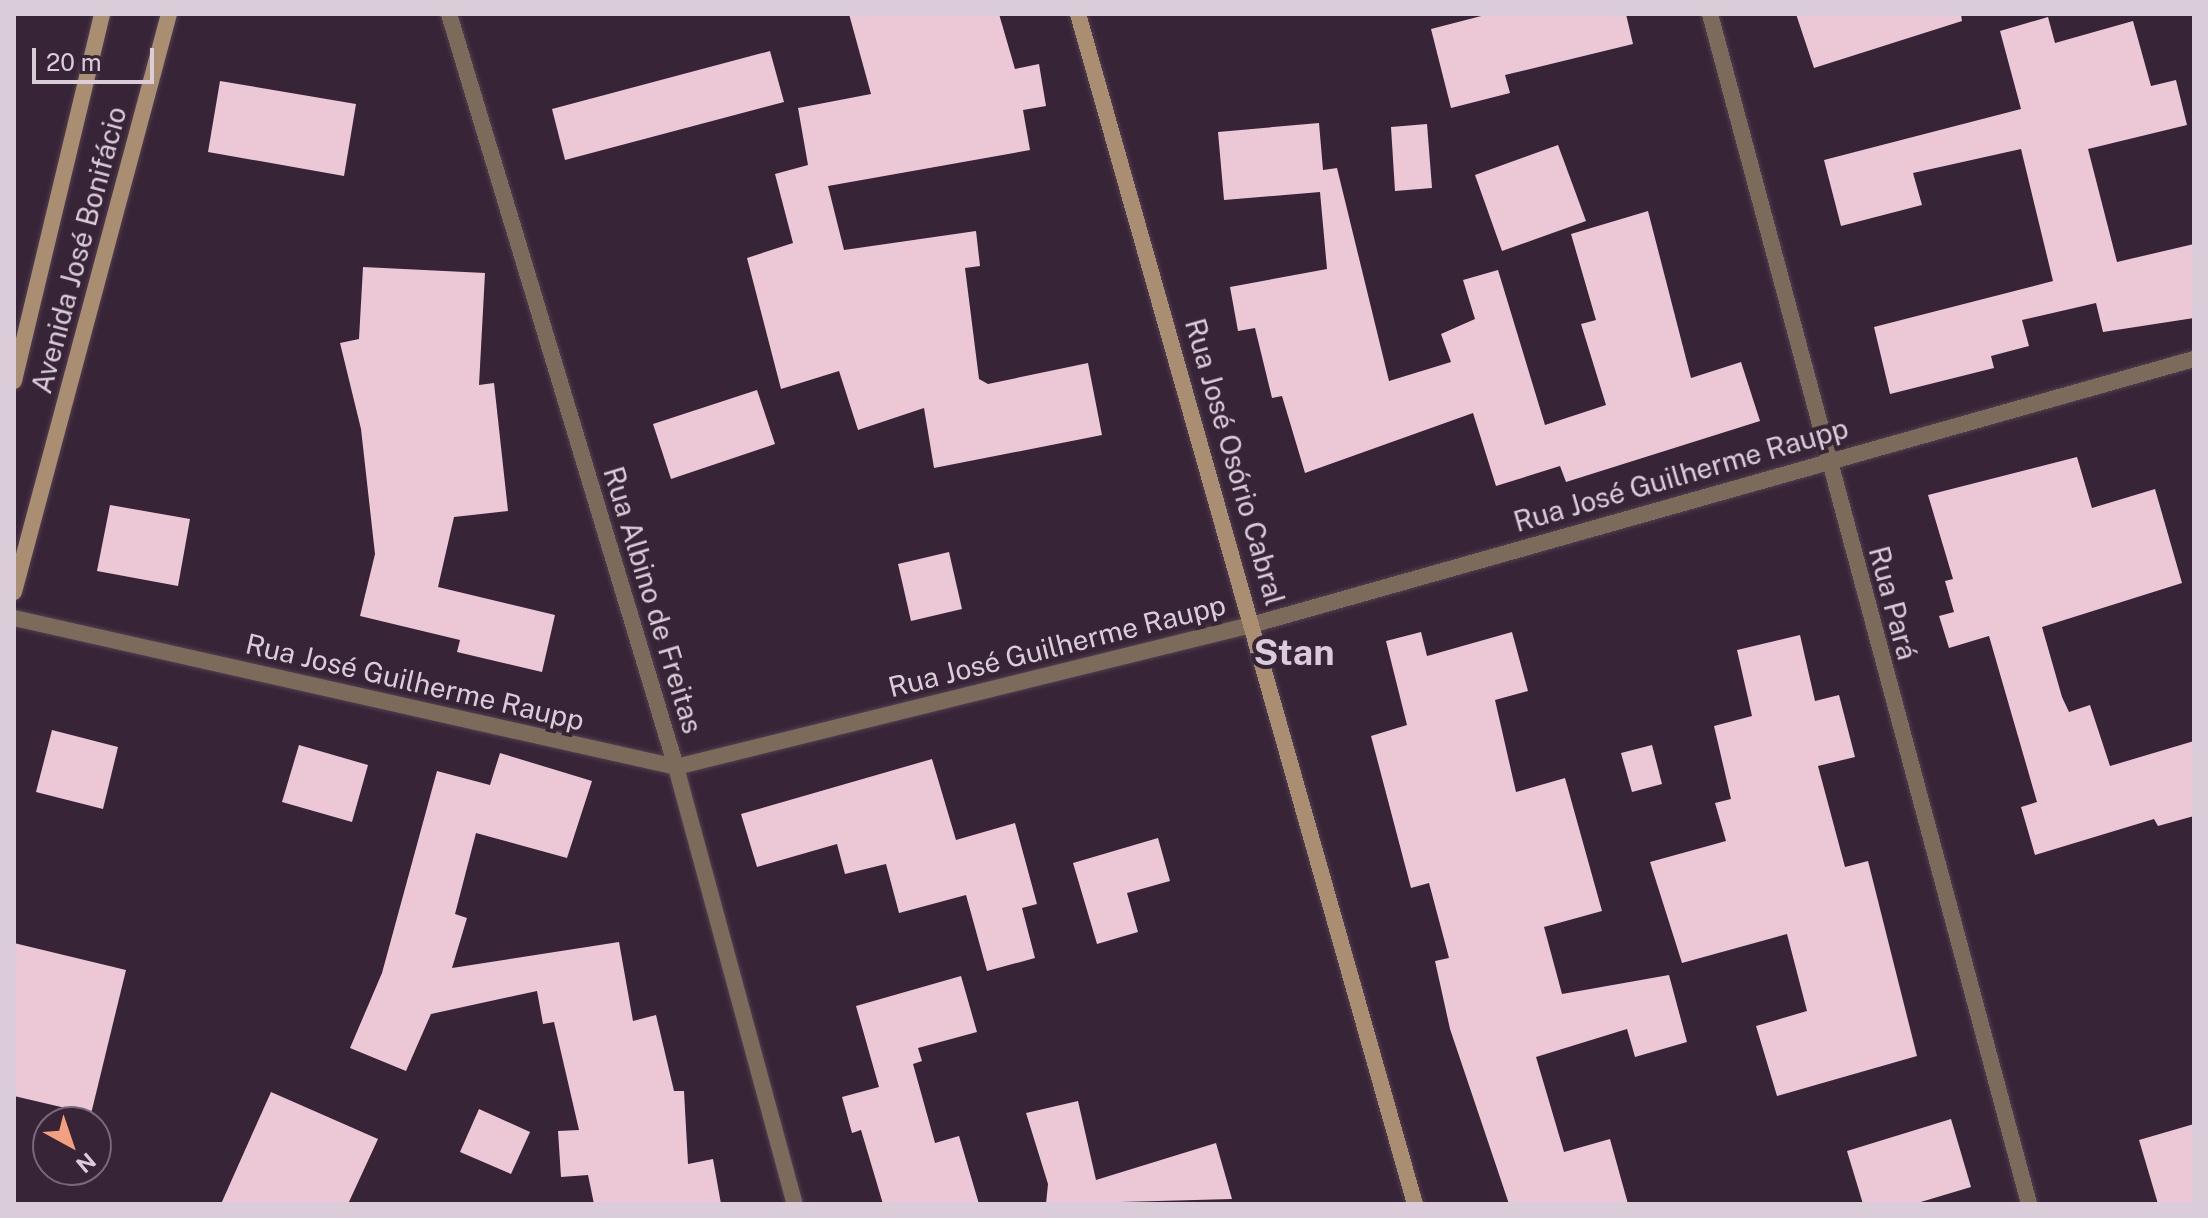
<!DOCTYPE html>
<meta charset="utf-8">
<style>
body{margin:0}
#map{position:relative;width:2208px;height:1218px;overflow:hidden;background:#382437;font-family:"Public Sans",sans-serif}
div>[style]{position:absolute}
.building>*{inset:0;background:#ecc8d6}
.roads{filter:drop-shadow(0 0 2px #523f51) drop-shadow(0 0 2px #523f51)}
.street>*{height:16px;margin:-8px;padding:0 8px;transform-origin:8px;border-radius:8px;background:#7c6b5a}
.secondary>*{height:16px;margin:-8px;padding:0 8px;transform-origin:8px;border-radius:8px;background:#a98e72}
span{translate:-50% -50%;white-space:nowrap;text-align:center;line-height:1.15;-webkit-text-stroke:8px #382437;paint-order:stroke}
.street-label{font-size:28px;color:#dacdd9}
.district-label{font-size:36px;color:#dacdd9;font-weight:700}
.frame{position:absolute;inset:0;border:16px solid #dacdd9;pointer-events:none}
.north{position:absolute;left:32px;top:1106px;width:80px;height:80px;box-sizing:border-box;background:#382437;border:2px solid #796878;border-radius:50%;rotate:140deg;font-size:22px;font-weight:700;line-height:32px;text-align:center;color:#dacdd9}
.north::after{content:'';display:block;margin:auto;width:28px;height:36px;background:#f2a07f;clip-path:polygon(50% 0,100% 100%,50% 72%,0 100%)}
.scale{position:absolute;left:32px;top:48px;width:122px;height:36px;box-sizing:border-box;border:4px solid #dacdd9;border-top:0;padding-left:10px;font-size:24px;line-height:28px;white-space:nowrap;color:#dacdd9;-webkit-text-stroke:6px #382437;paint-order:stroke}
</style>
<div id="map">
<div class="building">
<i style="clip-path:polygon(849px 14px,999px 14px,1015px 69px,1039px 64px,1046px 106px,1023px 110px,1030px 150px,828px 186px,844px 250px,976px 231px,980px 266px,965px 268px,979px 379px,988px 384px,1088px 363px,1102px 435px,934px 468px,924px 408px,858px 430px,839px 371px,781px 389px,747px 258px,793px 243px,775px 174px,808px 165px,798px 108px,871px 94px)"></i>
<i style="clip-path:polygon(1489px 14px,1626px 14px,1633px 44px,1505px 75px,1510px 93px,1451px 108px,1431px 29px)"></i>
<i style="clip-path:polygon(1796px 14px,1961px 14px,1962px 21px,1814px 68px)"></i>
<i style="clip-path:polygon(2048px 17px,2055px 43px,2133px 21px,2151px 86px,2176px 80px,2187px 125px,2088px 149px,2117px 262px,2194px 244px,2194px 318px,2103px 332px,2096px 303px,2022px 320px,2029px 346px,1991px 356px,1994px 368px,1890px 394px,1874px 327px,2053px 281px,2021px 149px,1913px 173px,1922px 205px,1841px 226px,1824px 160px,2021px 109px,2000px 31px)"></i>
<i style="clip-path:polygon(770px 51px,784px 102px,565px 160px,552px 109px)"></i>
<i style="clip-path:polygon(220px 81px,356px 104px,344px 176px,208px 152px)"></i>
<i style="clip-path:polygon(1319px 123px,1323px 170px,1337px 168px,1389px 381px,1451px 362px,1441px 334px,1475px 319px,1463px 280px,1498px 270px,1545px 425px,1606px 405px,1581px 324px,1596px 320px,1571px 234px,1648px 211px,1691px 378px,1741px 362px,1760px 421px,1566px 482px,1560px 466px,1496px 486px,1473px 413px,1305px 473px,1282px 396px,1272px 398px,1255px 328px,1238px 331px,1230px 287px,1327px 269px,1320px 192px,1224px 200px,1218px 132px)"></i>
<i style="clip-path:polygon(1427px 124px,1432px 188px,1395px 191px,1391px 127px)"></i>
<i style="clip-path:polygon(1558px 145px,1586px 221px,1502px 251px,1475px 175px)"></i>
<i style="clip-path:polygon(363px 267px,485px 273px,479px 385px,494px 383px,508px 511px,454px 517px,438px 587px,555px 615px,542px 672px,457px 652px,460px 640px,360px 616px,375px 554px,361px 429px,340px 343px,359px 339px)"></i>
<i style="clip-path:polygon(757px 390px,775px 444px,671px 479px,653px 424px)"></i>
<i style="clip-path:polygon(2077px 457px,2092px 508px,2155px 489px,2182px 583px,2042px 627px,2062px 697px,2069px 712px,2090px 705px,2110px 766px,2194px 741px,2194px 816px,2158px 826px,2154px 819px,2035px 855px,2021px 807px,2037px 802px,1989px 636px,1949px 648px,1939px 616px,1954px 612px,1945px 581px,1953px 579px,1928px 495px)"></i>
<i style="clip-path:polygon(110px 505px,190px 519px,178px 586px,97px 571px)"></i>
<i style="clip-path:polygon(949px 552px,962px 609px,911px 621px,898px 564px)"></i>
<i style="clip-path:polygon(1421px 632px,1427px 656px,1512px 632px,1528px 691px,1495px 700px,1516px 792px,1565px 778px,1602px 911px,1544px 927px,1562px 994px,1669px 975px,1687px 1042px,1635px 1057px,1627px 1029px,1536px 1057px,1564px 1152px,1610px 1139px,1628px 1204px,1509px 1204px,1450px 1029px,1435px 961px,1449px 958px,1429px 883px,1411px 888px,1371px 736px,1407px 725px,1386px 641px)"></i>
<i style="clip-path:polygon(1800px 635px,1815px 701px,1839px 695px,1855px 757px,1818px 766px,1845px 867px,1868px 861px,1917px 1056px,1777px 1096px,1756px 1026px,1807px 1011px,1787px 934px,1682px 963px,1650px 862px,1726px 841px,1715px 803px,1731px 799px,1714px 726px,1752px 716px,1737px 650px)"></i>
<i style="clip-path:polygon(52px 730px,118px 747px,103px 809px,36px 792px)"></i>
<i style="clip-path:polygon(299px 745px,368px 765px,352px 822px,282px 802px)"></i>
<i style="clip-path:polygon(1652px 745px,1662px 784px,1632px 792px,1621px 753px)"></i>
<i style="clip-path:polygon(500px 753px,592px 781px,567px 858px,476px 833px,455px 914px,467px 918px,452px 968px,619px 942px,633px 1021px,656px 1015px,674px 1091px,684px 1091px,688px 1164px,713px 1159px,721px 1204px,594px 1204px,588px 1175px,561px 1177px,558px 1131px,579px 1130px,554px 1022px,543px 1024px,537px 991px,431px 1014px,406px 1071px,350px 1048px,382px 973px,437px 771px,490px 785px)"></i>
<i style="clip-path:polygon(932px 759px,956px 840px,1015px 823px,1037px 904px,1022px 908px,1035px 958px,987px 971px,966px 895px,899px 913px,886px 864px,845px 874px,837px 844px,757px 867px,741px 814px)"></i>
<i style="clip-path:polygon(1158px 838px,1170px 881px,1127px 893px,1138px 932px,1097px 944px,1073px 863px)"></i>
<i style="clip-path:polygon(14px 943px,126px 970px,91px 1114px,14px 1096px)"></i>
<i style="clip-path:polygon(961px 976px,977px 1032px,918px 1048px,922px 1061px,913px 1064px,935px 1143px,959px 1136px,979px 1204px,883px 1204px,861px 1130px,852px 1133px,842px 1097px,879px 1087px,856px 1006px)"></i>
<i style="clip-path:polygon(271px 1092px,378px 1139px,348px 1204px,221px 1204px)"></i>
<i style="clip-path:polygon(1078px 1101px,1096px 1180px,1216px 1143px,1232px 1199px,1046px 1204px,1048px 1184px,1026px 1113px)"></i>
<i style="clip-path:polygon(479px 1109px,530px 1132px,511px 1174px,460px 1152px)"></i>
<i style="clip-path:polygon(1951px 1119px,1971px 1187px,1914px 1204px,1863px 1204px,1847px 1151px)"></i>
<i style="clip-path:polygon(2194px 1124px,2194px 1204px,2158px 1204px,2139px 1140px)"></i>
</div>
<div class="roads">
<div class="street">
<i style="left:449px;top:14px;width:786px;rotate:73.22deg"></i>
<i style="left:676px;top:767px;width:453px;rotate:74.8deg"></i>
<i style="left:1710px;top:14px;width:1232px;rotate:74.99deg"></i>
<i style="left:14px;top:618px;width:679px;rotate:12.68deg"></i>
<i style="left:676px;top:767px;width:596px;rotate:-13.87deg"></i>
<i style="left:1255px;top:624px;width:976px;rotate:-15.76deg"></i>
</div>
<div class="secondary">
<i style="left:1078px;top:14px;width:1237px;rotate:74.19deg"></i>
<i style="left:14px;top:381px;width:377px;rotate:-76.5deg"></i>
<i style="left:14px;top:592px;width:598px;rotate:-74.99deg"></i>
</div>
</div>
<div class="street-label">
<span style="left:79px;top:250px;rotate:-75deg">Avenida José Bonifácio</span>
<span style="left:1235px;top:462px;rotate:74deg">Rua José Osório Cabral</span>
<span style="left:1681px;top:475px;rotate:-16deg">Rua José Guilherme Raupp</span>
<span style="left:653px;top:600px;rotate:73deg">Rua Albino de Freitas</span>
<span style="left:1893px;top:603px;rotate:75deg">Rua Pará</span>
<span style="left:1057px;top:646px;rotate:-14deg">Rua José Guilherme Raupp</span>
<span style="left:415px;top:682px;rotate:13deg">Rua José Guilherme Raupp</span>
</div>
<div class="district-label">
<span style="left:1294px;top:653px">Stan</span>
</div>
<div class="frame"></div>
<div class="north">N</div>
<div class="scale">20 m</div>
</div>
